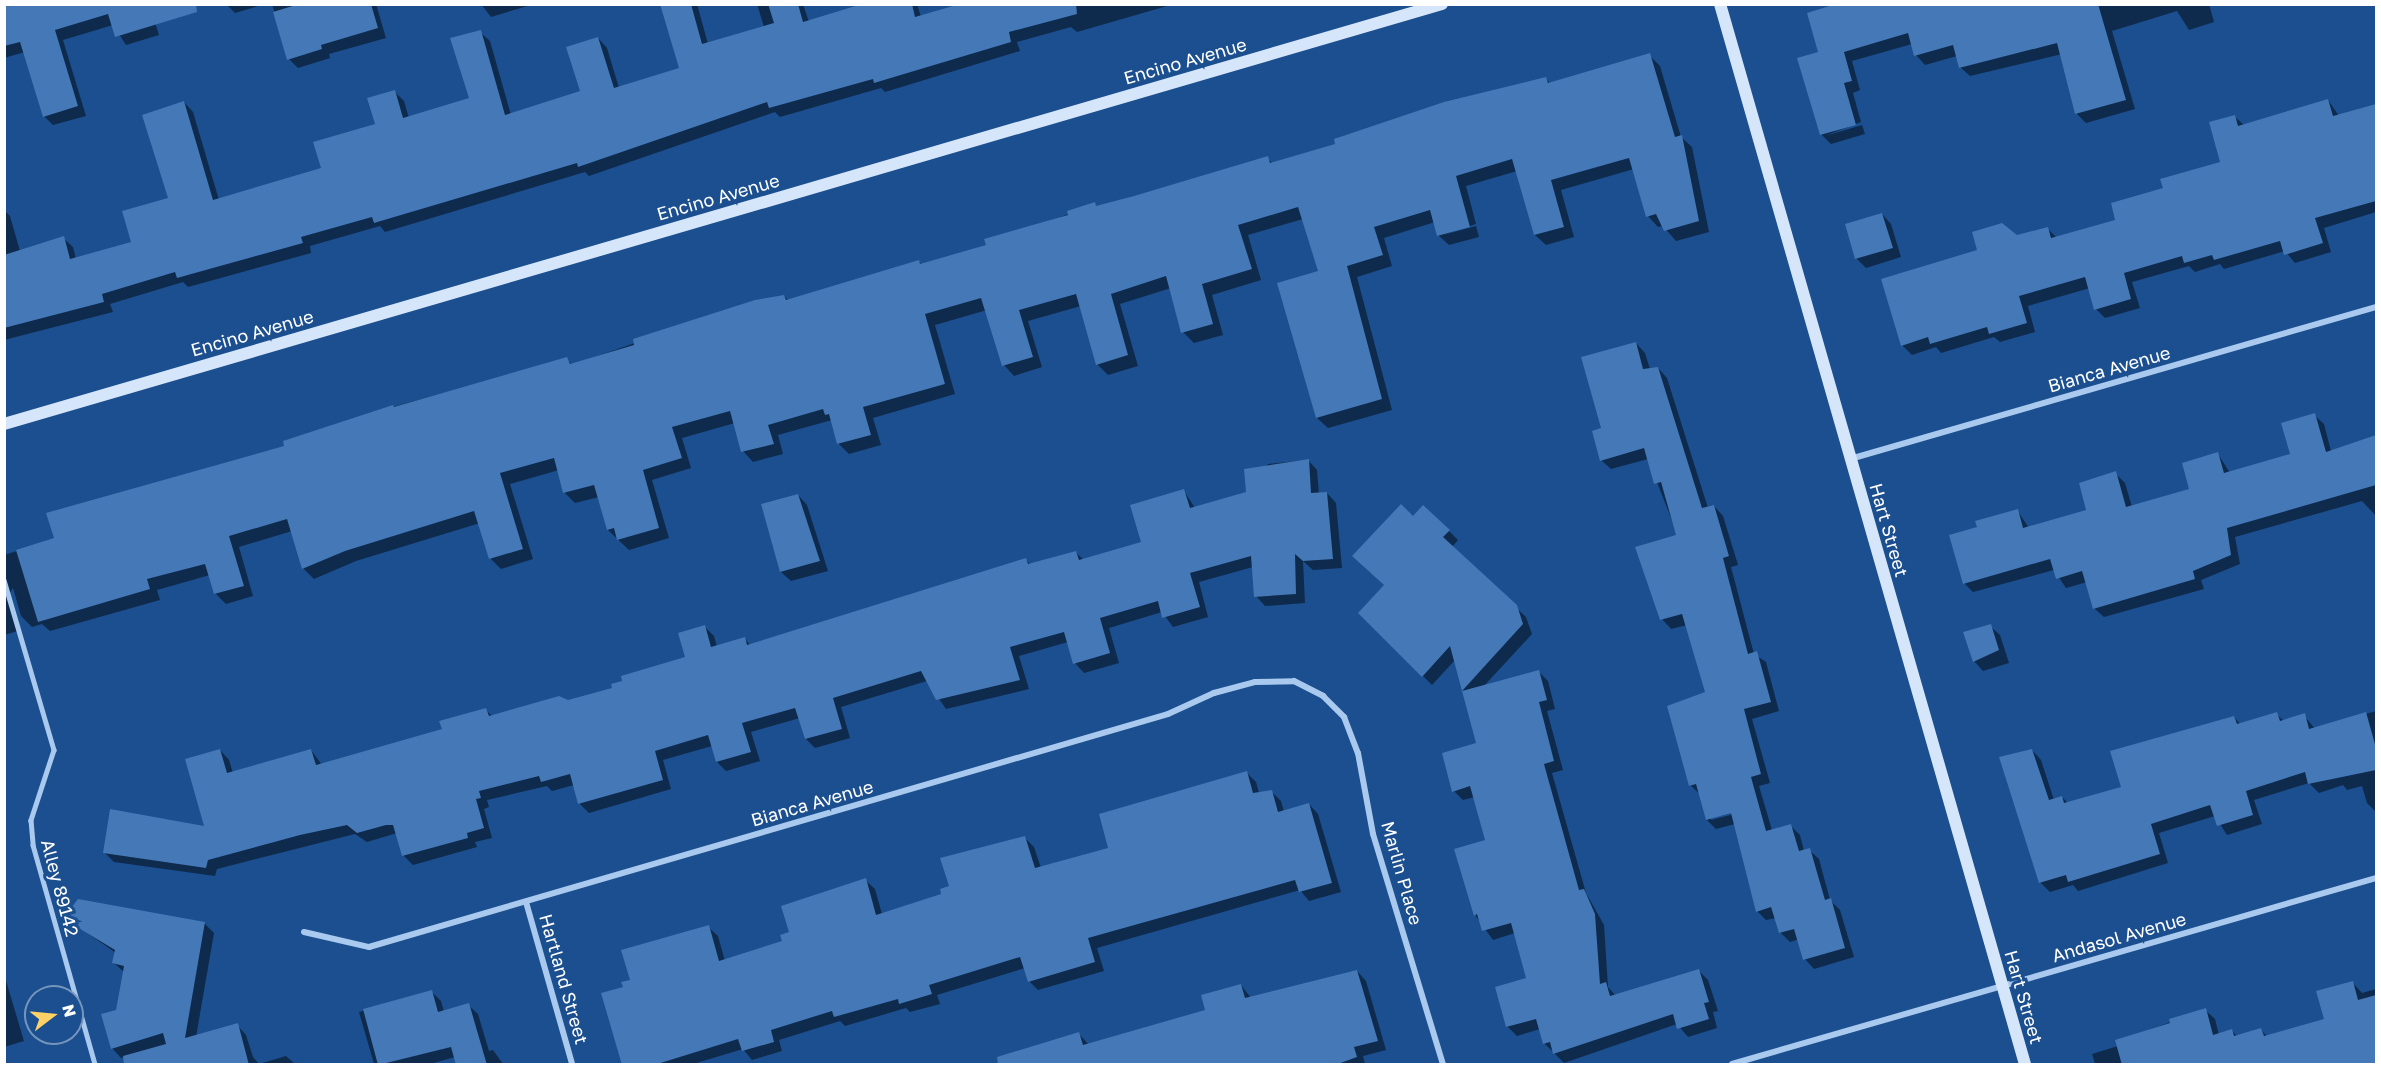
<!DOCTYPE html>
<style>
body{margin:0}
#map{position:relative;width:2381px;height:1069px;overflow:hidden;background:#1b4f8f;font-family:"Golos Text",sans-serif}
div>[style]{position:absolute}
.shadow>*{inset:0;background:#0007}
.building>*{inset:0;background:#4478b7}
.lane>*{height:4.5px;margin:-2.25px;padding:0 2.25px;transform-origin:2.25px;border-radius:2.25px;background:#a9c9ee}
.street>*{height:6px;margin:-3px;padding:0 3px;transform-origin:3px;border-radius:3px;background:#a9c9ee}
.secondary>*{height:12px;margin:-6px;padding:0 6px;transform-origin:6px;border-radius:6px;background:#d6e6fa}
span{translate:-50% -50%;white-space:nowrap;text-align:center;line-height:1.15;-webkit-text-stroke:6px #1b4f8f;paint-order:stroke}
.street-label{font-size:18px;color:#fff}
.frame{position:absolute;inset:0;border:6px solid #fff;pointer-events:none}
.north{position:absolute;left:24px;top:985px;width:60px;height:60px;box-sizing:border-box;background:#1b4f8f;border:2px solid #7695bc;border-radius:50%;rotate:74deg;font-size:16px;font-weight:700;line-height:24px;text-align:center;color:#fff}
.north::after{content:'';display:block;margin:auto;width:21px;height:27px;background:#ffd166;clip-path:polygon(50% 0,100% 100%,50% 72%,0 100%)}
</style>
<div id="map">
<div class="shadow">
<i style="clip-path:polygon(4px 4px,153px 16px,159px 35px,126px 45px,113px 25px,63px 40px,86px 116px,53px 125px,44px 116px,25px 52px,4px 58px)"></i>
<i style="clip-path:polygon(226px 4px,265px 4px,235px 13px)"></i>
<i style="clip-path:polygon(272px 4px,376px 4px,386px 38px,329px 54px,330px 58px,298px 68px,289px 59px)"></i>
<i style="clip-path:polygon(481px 4px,534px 4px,491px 17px)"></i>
<i style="clip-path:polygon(661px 4px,697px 4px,708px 44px,764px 27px,757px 4px,803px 4px,809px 22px,867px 4px,917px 4px,921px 17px,965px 4px,1174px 4px,1077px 32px,1071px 27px,1017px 42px,1020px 51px,885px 92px,881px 88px,780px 117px,775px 112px,589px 176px,585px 172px,385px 232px,380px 226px,310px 246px,311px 253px,188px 287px,183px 282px,110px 304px,113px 312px,4px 340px,4px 210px,10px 216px,20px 251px,63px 238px,73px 247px,76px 259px,133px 243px,169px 199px,184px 102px,193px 112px,219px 200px,323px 169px,377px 125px,395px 92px,404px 101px,409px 118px,471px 99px,480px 32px,490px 41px,511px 115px,582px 92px,598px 38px,607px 48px,619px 88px,681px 69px)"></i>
<i style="clip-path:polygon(1830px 4px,2209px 4px,2214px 22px,2189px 30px,2177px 11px,2112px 31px,2135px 109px,2086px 123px,2077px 114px,2062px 54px,1970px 76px,1960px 67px,1957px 56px,1925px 65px,1916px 55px,1912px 44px,1852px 61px,1860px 90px,1853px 93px,1861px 122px,1825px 136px,1862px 125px,1865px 134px,1831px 144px,1822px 135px,1799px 59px,1820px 53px)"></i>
<i style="clip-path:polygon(1649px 55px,1660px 66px,1681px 137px,1692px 147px,1709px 232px,1676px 241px,1663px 226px,1658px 227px,1648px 216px,1634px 169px,1561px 190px,1574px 237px,1546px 245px,1535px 235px,1517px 171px,1466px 186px,1476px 224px,1443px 235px,1476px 226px,1479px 237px,1449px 245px,1438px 235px,1435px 222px,1384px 238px,1392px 266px,1357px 277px,1392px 410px,1328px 428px,1317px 418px,1320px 272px,1303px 219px,1248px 235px,1261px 280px,1212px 295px,1223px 335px,1194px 343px,1183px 332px,1171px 288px,1120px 304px,1138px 366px,1108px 375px,1097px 364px,1081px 306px,1028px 321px,1042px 367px,1014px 376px,1004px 365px,987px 310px,935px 325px,955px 394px,873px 418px,881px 445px,849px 454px,838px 443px,832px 420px,778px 435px,783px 454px,753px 462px,743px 451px,735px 423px,682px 438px,691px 468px,652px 480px,669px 538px,629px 550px,608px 530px,599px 497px,575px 503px,565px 493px,559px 470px,510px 484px,533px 559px,501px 569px,491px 559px,480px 523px,356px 561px,314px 579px,303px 568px,292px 531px,239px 547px,253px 596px,226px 604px,215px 593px,210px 575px,157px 590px,160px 600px,50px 631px,42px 624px,32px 627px,21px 616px,13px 588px,10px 593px,21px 630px,4px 635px,4px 555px,56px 539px,367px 414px,567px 359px,572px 365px,755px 301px,784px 296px,788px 300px,919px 262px,922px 265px,987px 246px,1094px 204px,1097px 207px,1267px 158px,1273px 164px,1545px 78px,1551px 84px)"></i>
<i style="clip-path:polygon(2328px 100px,2339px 116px,2376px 105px,2376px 212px,2324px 228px,2331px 252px,2295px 263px,2285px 251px,2224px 269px,2220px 264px,2195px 272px,2189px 266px,2132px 282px,2140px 308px,2105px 318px,2096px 309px,2090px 288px,2028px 306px,2035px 332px,2000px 342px,1994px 337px,1941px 353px,1936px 347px,1912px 355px,1902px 345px,1979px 251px,2047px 228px,2057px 238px,2117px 221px,2165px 189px,2222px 163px,2235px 117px,2244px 125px)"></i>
<i style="clip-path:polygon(1882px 214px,1891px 224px,1901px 257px,1866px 268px,1856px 258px)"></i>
<i style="clip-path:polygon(evenodd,1636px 343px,1645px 353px,1650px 369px,1658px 368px,1667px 378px,1708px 508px,1714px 506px,1723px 516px,1738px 565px,1731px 567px,1754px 654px,1766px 662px,1779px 711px,1752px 719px,1770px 783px,1759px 786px,1772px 830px,1790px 825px,1800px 835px,1804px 851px,1809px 850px,1819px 859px,1830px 900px,1840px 910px,1854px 957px,1814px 969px,1805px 959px,1799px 939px,1790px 942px,1780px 932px,1776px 918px,1766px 920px,1757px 911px,1735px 824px,1716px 829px,1707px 820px,1701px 795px,1690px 785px,1707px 693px,1687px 625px,1671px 629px,1662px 619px,1678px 536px,1648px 459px,1611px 469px,1601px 460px,1603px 429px,1636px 343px,1737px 810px,1738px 813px,1711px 820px,1711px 817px,1737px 810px)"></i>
<i style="clip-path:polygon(2314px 415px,2324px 424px,2331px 451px,2376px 437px,2376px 516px,2362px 501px,2235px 537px,2240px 564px,2201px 580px,2204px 589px,2104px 617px,2094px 608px,2087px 582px,2066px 588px,2054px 570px,1973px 592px,1964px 583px,1978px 528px,2017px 510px,2029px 528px,2088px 511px,2115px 473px,2125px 483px,2132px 507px,2191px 490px,2218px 454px,2230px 473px,2292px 455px)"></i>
<i style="clip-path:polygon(1308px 460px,1317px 470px,1319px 494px,1327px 493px,1336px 503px,1342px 568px,1313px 570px,1303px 561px,1305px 603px,1265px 606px,1256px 596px,1253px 567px,1199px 582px,1208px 617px,1173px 627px,1162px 612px,1109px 628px,1119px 663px,1084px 673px,1075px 663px,1068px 642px,1019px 656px,1029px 689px,946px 709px,927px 681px,841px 707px,850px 738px,815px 748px,806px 739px,800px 718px,751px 732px,760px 761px,726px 771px,717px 762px,712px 746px,663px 760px,671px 789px,589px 813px,579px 803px,574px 785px,552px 791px,547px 786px,487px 800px,489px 807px,484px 809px,492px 838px,475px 842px,477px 847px,413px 865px,403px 855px,397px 833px,367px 842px,355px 834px,217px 869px,215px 876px,114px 862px,104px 852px,206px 827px,220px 750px,229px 760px,233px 773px,311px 750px,322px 765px,444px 730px,486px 710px,492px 716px,568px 701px,614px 689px,687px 658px,705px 627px,714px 636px,717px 647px,745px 639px,751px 646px,1025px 559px,1031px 565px,1075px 552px,1084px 560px,1143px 543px,1184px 491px,1195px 508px,1248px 493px,1268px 464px)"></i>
<i style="clip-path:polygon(798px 495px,807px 505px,828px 571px,791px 581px,781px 572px,763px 505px)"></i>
<i style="clip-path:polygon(1414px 519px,1449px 531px,1458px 540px,1452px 547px,1526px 617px,1532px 634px,1483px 687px,1539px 672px,1548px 681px,1555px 709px,1547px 711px,1563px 770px,1552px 773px,1586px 893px,1604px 925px,1608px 987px,1616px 996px,1699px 971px,1708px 980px,1718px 1011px,1713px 1012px,1717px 1028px,1688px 1037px,1677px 1024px,1564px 1063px,1544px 1043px,1540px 1029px,1517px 1036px,1507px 1026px,1528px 979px,1515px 933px,1493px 940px,1475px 915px,1487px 841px,1475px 797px,1463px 800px,1454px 791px,1477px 744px,1455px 660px,1432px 685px,1360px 613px,1386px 586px)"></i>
<i style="clip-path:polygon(1990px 626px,2000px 635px,2009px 663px,1983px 671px,1974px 661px)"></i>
<i style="clip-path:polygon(2376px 711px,2376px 812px,2367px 803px,2362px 786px,2347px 790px,2343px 785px,2319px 793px,2309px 783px,2254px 800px,2262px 824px,2227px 835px,2215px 816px,2159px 833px,2168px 863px,2078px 891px,2073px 885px,2050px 892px,2040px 882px,2032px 750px,2041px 760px,2054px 800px,2062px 797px,2068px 803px,2123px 788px,2234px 717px,2241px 725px,2276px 714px,2284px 721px,2304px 715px,2315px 729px)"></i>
<i style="clip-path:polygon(1247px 773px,1256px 782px,1259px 793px,1271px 791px,1281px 801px,1284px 812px,1309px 804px,1318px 814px,1341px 892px,1309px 901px,1300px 890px,1097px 948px,1104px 971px,1038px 990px,1029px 981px,1025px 968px,937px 995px,940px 1004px,910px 1012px,906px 1008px,845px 1026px,840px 1021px,779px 1040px,782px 1051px,752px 1060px,743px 1049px,693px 1064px,623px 1064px,625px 988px,708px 927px,718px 936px,725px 961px,784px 942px,791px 933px,865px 880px,875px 889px,882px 914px,943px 895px,1025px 838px,1034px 847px,1041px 868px,1110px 849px)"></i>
<i style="clip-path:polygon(73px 923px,205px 924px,214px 933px,196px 1037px,237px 1025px,246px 1035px,253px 1057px,259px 1064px,286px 1056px,295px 1064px,175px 1064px,168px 1044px,121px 1058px,112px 1048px,124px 972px,114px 963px,116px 953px)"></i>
<i style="clip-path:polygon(1357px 971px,1366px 981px,1386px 1050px,1363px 1056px,1365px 1064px,1013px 1064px,1079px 1034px,1089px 1045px,1207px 1011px,1241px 985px,1251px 998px)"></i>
<i style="clip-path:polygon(4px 974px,24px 1041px,4px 1047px)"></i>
<i style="clip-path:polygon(2352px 982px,2362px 993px,2376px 989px,2376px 1064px,2095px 1064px,2092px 1054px,2118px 1046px,2117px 1041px,2205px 1010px,2215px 1019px,2219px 1035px,2232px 1031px,2237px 1036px,2261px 1030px,2268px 1037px,2326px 1020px)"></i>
<i style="clip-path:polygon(431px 991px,441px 1001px,444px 1012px,468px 1005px,478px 1014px,489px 1051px,493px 1050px,503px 1064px,457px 1064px,455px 1057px,430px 1064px,374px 1064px,359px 1012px)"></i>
</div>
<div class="building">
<i style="clip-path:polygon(4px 4px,196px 4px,197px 12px,115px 37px,108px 14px,55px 30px,78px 106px,43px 117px,20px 42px,4px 46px)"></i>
<i style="clip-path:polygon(299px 4px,371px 4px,378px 28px,321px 45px,322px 49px,287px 60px,273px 12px)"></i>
<i style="clip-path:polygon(660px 4px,691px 4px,702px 44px,774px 23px,768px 4px,798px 4px,803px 22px,862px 4px,912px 4px,915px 17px,960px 4px,1076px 4px,1077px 14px,1009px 32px,1011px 42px,874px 83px,873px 79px,769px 108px,767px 102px,578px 167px,577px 163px,374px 223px,372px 217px,301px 237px,303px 243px,177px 278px,175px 272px,102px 294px,104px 302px,4px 328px,4px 255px,64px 236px,70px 259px,131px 242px,122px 211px,168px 198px,142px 115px,184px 101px,213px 200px,321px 168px,313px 142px,375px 124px,367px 98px,395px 90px,403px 118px,469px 98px,450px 38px,481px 30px,505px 115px,580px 91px,566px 47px,598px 37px,614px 88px,679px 68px)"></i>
<i style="clip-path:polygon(1836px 4px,2098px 4px,2126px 100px,2075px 114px,2057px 43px,1959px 68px,1953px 45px,1914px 56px,1908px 33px,1844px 52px,1852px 81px,1844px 83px,1856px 125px,1820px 135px,1797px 58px,1818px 52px,1807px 13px)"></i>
<i style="clip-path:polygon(1650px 53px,1675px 137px,1682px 135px,1699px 221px,1664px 231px,1656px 214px,1646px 217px,1629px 158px,1551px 180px,1564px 227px,1534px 235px,1512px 159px,1456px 176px,1470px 227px,1437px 236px,1430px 210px,1374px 227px,1383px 255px,1347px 266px,1382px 399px,1316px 418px,1277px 283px,1318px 271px,1298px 207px,1238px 225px,1252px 269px,1202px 284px,1213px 324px,1181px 333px,1166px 276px,1111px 294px,1128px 355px,1096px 365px,1076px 294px,1019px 310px,1033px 357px,1002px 366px,981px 298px,925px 314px,945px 384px,863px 407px,871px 435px,837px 444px,829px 414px,825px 415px,823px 409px,768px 425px,774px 444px,741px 452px,730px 411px,672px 427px,682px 458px,643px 470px,659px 528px,617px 540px,614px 528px,607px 530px,594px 485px,563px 493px,554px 458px,500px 473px,523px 549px,489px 559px,474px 511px,345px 551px,302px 569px,287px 519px,229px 536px,244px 586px,214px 594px,205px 564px,147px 579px,150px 589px,38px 622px,16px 550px,54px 538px,46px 513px,284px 446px,283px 441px,393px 405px,394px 407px,567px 357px,570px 364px,634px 345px,633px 339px,755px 300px,784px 295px,786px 300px,919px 260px,920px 264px,986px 245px,984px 239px,1068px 215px,1067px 211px,1095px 202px,1096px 206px,1134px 196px,1268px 156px,1270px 163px,1335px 144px,1334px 139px,1444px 102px,1546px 77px,1548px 83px)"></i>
<i style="clip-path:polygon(2328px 99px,2333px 116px,2376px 104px,2376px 201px,2315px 218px,2323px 243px,2284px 255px,2280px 241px,2214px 260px,2212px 255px,2184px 263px,2182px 256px,2124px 273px,2131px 299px,2094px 310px,2085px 277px,2019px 296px,2027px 323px,1989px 334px,1987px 327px,1930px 344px,1928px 337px,1901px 346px,1881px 279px,1977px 250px,1972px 232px,2002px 223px,2017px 235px,2048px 227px,2051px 238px,2115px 220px,2111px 203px,2163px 188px,2160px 179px,2220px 162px,2209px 122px,2235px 115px,2238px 126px)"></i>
<i style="clip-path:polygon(1882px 213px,1893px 248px,1855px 259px,1845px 224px)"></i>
<i style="clip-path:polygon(1636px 342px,1643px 369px,1658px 367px,1702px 508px,1714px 505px,1729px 556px,1723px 558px,1748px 654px,1757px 651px,1771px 702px,1744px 709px,1761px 774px,1751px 777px,1766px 831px,1791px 824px,1799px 851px,1810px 848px,1825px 900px,1831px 898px,1845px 948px,1803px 960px,1794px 929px,1779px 933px,1771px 907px,1756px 912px,1731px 813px,1706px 820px,1696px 784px,1689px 786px,1667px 706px,1705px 692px,1682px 614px,1660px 620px,1635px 547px,1676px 535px,1661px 482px,1654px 484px,1644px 448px,1600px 461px,1592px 431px,1601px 428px,1581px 357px)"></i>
<i style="clip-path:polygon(2315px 413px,2326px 452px,2376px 435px,2376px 485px,2227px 528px,2231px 555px,2193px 571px,2195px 579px,2093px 609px,2082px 571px,2056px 579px,2050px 559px,1963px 584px,1949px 535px,1977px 527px,1975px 521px,2018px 509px,2023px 528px,2086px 510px,2079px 483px,2116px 471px,2126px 507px,2189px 489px,2182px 463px,2218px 452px,2224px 473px,2290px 454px,2281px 423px)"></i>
<i style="clip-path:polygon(1309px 459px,1311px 493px,1327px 492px,1333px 559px,1303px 561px,1295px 554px,1296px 594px,1254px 597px,1251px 556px,1190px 573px,1200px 607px,1162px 618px,1158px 601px,1100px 618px,1110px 653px,1073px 664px,1064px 632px,1010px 647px,1020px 680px,936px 700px,921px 671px,833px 698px,842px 729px,805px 739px,795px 708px,742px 723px,751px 752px,716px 762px,708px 735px,655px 751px,663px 780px,578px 804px,570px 774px,541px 782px,539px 776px,479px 791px,481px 798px,476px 799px,484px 828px,467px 833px,468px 838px,402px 856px,393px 825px,386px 825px,357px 833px,347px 825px,300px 835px,208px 860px,206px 868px,103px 853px,110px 809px,204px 826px,185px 759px,220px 749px,227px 773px,311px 749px,316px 765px,442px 729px,439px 721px,486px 708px,489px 716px,559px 696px,568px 700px,612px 688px,611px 684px,622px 681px,621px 676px,685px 657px,678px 633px,705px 625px,711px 647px,745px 637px,747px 645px,1026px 558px,1028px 564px,1076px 551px,1079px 560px,1141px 542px,1130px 505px,1184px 489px,1190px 508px,1246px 492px,1244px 469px)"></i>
<i style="clip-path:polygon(798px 494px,820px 561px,780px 572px,761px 504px)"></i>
<i style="clip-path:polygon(1401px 504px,1413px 516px,1423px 505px,1450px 530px,1443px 537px,1517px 605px,1523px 624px,1462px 691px,1450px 646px,1422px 677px,1358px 613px,1384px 585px,1352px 556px)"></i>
<i style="clip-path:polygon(1991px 624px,1999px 650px,1973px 662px,1963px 632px)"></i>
<i style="clip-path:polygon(1539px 670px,1547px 700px,1539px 702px,1554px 761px,1544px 764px,1579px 890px,1584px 889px,1595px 914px,1600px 984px,1606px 982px,1610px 996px,1699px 969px,1709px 1002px,1704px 1003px,1709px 1019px,1677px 1029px,1673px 1014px,1553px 1054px,1550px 1042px,1543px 1044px,1536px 1019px,1506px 1027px,1495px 987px,1526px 978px,1511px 923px,1482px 931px,1477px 914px,1474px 916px,1454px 849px,1485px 840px,1470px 786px,1452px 792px,1442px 753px,1476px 743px,1462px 691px)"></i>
<i style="clip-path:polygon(2277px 712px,2280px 721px,2305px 713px,2309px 729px,2366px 712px,2376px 748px,2376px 770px,2308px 784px,2305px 772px,2246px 791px,2253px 815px,2217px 826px,2210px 805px,2151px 824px,2160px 854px,2068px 882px,2066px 875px,2039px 883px,1999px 757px,2032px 749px,2049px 800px,2062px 796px,2064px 803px,2121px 787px,2110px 751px,2234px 716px,2237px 724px)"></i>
<i style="clip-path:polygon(1247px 771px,1253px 793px,1272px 790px,1278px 812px,1309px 803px,1332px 883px,1299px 892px,1295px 880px,1088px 938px,1095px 962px,1028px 982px,1020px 957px,929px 985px,932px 994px,899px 1004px,898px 999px,834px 1017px,832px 1011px,771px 1030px,774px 1042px,742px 1051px,738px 1039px,654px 1065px,622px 1065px,601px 993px,623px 987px,621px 982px,630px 980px,621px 950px,709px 925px,719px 961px,782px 941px,780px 935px,789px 932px,781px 906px,866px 878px,876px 915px,941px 894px,940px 889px,949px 886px,940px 858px,1025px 836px,1035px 868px,1108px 848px,1099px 814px)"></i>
<i style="clip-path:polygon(78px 899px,205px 922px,185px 1038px,238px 1023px,249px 1065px,124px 1065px,123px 1056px,166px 1044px,163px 1033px,111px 1049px,101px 1014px,116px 1010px,124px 966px,112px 963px,115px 950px,72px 924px,68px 912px)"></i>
<i style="clip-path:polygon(1357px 970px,1378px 1041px,1354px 1047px,1357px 1057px,1335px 1065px,998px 1065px,997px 1057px,1079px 1032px,1083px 1045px,1205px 1010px,1201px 995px,1241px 984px,1245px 998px)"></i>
<i style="clip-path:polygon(2353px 981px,2358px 1000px,2376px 995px,2376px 1065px,2122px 1065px,2115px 1040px,2170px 1023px,2169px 1019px,2206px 1008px,2213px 1035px,2232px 1029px,2234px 1036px,2261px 1028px,2264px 1036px,2324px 1019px,2316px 991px)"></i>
<i style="clip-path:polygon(432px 990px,438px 1012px,469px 1003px,487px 1065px,456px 1065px,451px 1047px,378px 1065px,363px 1009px)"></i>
</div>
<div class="lane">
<i style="left:4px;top:580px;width:177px;rotate:73.6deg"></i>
<i style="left:54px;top:750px;width:74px;rotate:108.2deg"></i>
<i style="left:31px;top:820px;width:25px;rotate:85deg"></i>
<i style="left:33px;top:845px;width:228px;rotate:74.2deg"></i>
</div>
<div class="street">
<i style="left:1850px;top:459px;width:548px;rotate:-16.12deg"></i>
<i style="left:526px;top:902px;width:168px;rotate:74.1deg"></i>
<i style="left:304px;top:932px;width:67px;rotate:13deg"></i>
<i style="left:369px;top:947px;width:832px;rotate:-16.26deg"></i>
<i style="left:1168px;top:714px;width:51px;rotate:-24.5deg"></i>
<i style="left:1214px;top:693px;width:42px;rotate:-15deg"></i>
<i style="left:1255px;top:682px;width:39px;rotate:-1deg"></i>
<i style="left:1294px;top:681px;width:33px;rotate:27deg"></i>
<i style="left:1323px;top:696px;width:30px;rotate:45deg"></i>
<i style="left:1344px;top:717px;width:39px;rotate:69deg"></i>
<i style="left:1358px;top:753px;width:82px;rotate:79.5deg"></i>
<i style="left:1373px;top:834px;width:240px;rotate:73.1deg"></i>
<i style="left:1732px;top:1064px;width:670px;rotate:-16.11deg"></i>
</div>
<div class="secondary">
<i style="left:1720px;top:4px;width:1103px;rotate:73.95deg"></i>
<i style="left:4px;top:424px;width:1498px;rotate:-16.28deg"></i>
</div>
<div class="street-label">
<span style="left:1185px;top:61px;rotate:-16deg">Encino Avenue</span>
<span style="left:718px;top:197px;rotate:-16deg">Encino Avenue</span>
<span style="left:252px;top:333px;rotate:-16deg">Encino Avenue</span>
<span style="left:2109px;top:369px;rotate:-16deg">Bianca Avenue</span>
<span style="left:1889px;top:530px;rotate:74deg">Hart Street</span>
<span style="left:812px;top:803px;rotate:-16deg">Bianca Avenue</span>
<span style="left:1402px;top:873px;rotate:74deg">Marlin Place</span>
<span style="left:60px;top:888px;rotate:75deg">Alley 89142</span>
<span style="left:2119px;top:937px;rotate:-16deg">Andasol Avenue</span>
<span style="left:564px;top:979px;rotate:74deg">Hartland Street</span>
<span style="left:2024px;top:997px;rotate:74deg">Hart Street</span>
</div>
<div class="frame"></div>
<div class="north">N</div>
</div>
